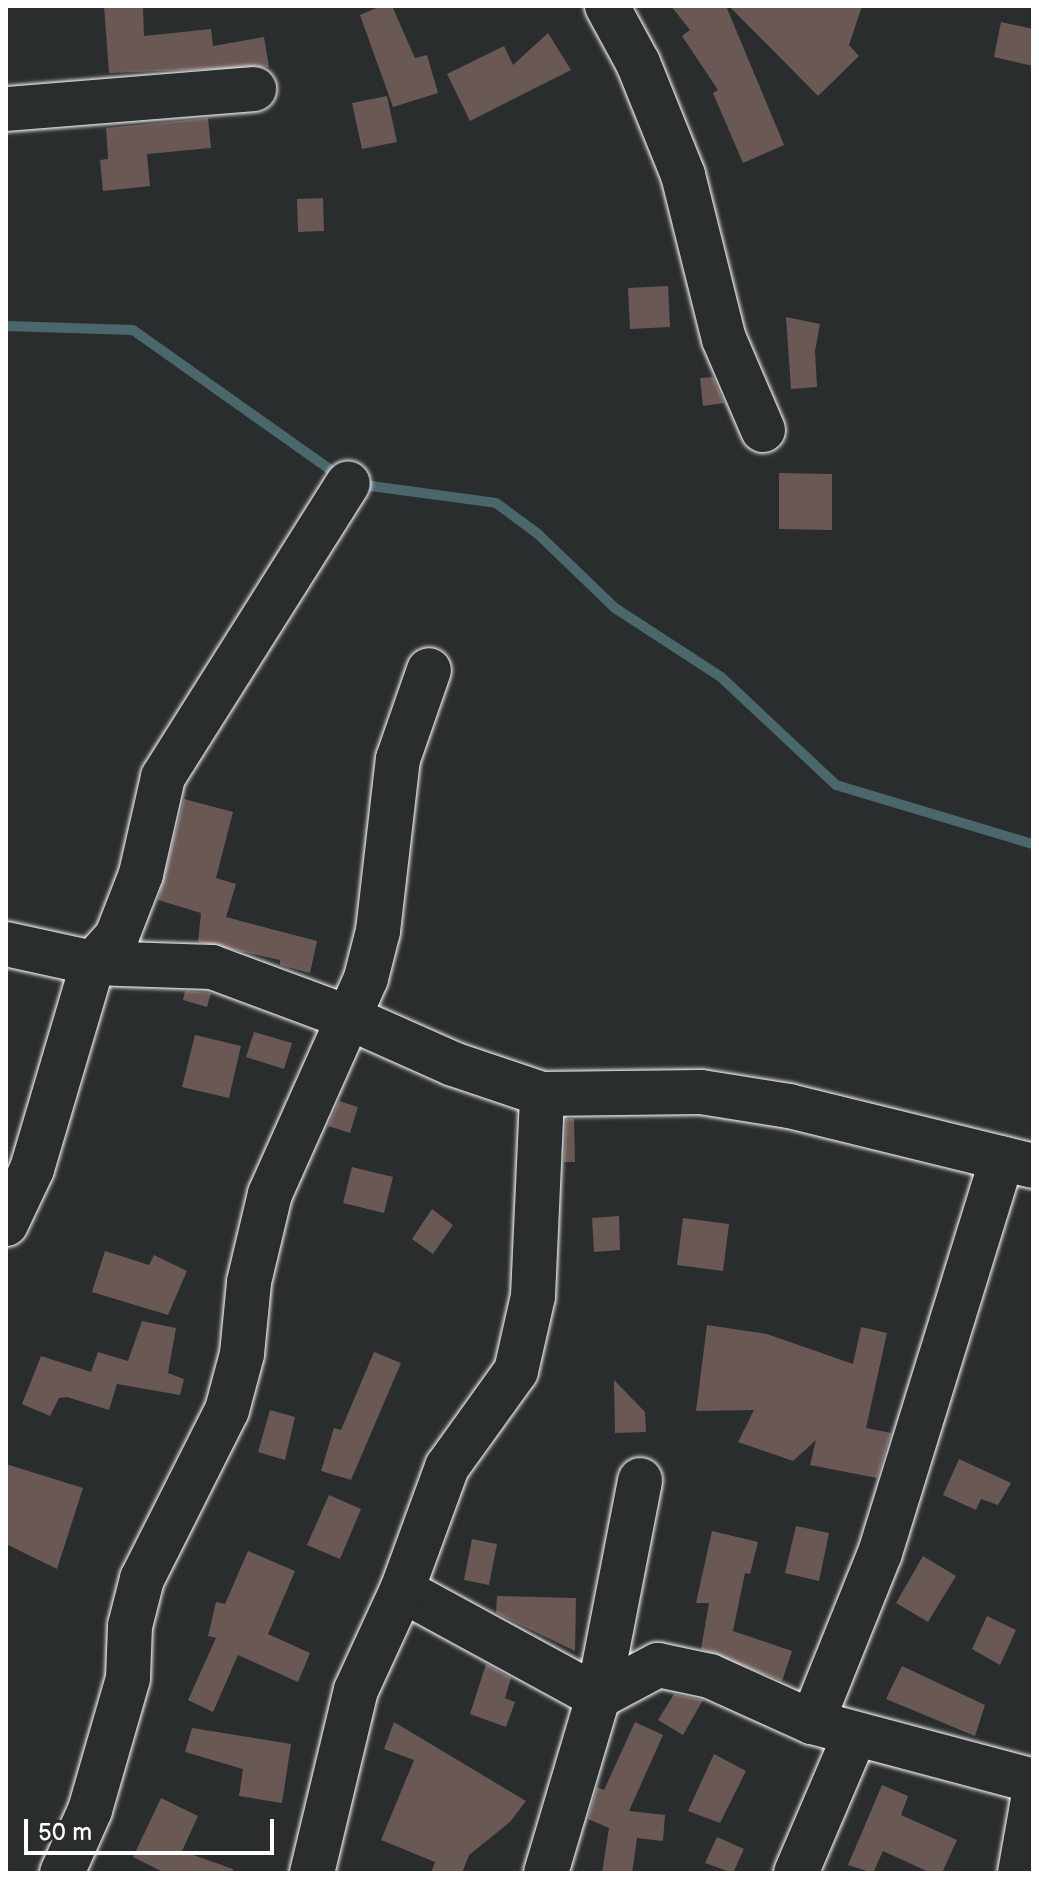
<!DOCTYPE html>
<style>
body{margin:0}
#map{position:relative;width:1039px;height:1879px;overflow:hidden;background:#2a2d2e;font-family:"Balsamiq Sans",sans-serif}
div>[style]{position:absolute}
.stream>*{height:10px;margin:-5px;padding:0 5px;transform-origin:5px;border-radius:5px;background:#4a686c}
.building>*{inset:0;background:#6a5855}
.roads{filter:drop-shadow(0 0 2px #fff) drop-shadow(0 0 2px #fff)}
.minor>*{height:44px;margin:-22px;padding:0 22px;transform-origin:22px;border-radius:22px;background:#2a2d2e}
span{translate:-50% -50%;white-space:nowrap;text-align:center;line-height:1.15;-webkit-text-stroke:6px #2a2d2e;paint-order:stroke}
.frame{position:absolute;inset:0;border:8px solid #fff;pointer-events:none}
.scale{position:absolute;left:24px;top:1819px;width:250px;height:36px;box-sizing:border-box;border:4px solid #fff;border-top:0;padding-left:10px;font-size:24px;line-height:28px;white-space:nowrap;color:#fff;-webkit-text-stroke:6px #2a2d2e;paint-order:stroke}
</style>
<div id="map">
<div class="stream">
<i style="left:6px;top:326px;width:127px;rotate:1.8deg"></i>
<i style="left:133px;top:330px;width:256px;rotate:35.3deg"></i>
<i style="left:356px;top:484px;width:141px;rotate:7.7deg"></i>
<i style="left:496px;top:503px;width:52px;rotate:36.4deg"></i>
<i style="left:538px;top:534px;width:107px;rotate:43.9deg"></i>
<i style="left:615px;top:608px;width:126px;rotate:33.1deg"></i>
<i style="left:721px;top:677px;width:158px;rotate:43.2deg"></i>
<i style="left:836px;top:785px;width:206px;rotate:16.7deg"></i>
</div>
<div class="building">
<i style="clip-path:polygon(104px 6px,143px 6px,144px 36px,211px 29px,213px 46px,264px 37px,269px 67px,109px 73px)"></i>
<i style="clip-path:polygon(381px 6px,392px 6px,415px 58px,427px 55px,438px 93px,393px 107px,360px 15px)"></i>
<i style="clip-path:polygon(671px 6px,726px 6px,784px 145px,743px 163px,713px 93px,718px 90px,682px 36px,690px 30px)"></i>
<i style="clip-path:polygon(729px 6px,862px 6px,849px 45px,859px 56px,818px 96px)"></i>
<i style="clip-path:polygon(1001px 22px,1033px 29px,1033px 66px,994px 57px)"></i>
<i style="clip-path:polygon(548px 33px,571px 70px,470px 121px,447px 74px,504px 46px,513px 65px)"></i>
<i style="clip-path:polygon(387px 96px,397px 142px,362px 149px,352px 103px)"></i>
<i style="clip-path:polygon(208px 118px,211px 148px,147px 154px,150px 186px,103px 191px,100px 160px,108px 159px,106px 128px)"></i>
<i style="clip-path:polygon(323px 198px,324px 231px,298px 232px,297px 199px)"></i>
<i style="clip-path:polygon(668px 286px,670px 327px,630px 329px,628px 288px)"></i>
<i style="clip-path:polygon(786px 317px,820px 324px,815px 351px,817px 387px,791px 389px)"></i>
<i style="clip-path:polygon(713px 377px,724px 403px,703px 406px,700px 378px)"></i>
<i style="clip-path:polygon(779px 473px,832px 474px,832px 530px,779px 529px)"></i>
<i style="clip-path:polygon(184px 799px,233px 812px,216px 878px,236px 884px,226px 917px,317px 941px,310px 973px,280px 965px,280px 960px,198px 942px,201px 913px,158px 900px)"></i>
<i style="clip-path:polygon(185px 991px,211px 993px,207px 1007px,183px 1000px)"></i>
<i style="clip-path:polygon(254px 1032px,292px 1043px,284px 1069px,246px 1057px)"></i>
<i style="clip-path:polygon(195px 1035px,241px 1046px,229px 1098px,182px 1087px)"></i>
<i style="clip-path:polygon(339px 1101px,358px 1107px,350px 1133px,328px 1126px)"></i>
<i style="clip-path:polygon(566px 1119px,574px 1119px,575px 1162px,564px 1162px)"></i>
<i style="clip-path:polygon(352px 1167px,393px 1177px,384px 1213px,343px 1203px)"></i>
<i style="clip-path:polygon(432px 1209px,453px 1225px,433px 1254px,412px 1239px)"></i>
<i style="clip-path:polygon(619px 1216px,620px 1250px,594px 1252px,592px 1218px)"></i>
<i style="clip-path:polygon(683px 1218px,729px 1224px,723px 1271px,677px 1265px)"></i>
<i style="clip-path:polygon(105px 1251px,149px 1265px,154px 1255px,187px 1271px,168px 1315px,92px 1292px)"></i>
<i style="clip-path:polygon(142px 1321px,176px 1328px,168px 1373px,184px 1379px,180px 1395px,117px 1384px,109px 1410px,67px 1397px,59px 1398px,50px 1416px,22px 1404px,41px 1356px,91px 1372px,98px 1352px,128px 1361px)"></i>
<i style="clip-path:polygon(707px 1325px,767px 1334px,853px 1364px,861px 1327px,887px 1333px,866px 1428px,891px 1433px,877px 1478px,810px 1465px,816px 1440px,793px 1461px,738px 1442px,754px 1410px,696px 1411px)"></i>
<i style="clip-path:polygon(374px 1352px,401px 1363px,351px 1480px,321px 1471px,334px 1428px,341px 1430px)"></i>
<i style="clip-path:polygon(614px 1380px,645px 1412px,646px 1432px,615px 1433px)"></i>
<i style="clip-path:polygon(270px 1410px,295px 1417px,285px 1460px,258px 1452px)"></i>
<i style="clip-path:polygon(959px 1459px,1011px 1483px,998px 1505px,981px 1499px,976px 1510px,943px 1495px)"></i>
<i style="clip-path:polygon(6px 1464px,83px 1488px,57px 1569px,6px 1544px)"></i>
<i style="clip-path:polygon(329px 1495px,361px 1509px,340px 1559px,307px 1545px)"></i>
<i style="clip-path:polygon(796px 1526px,829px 1533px,819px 1581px,785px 1573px)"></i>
<i style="clip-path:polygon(712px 1531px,758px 1542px,750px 1574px,745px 1573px,733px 1631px,792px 1651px,782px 1681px,701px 1649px,709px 1603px,696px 1603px)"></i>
<i style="clip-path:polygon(472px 1539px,497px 1544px,489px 1585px,464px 1580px)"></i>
<i style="clip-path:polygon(248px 1551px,295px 1571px,268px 1634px,310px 1653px,298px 1682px,238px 1655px,213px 1712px,188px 1700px,216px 1638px,208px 1636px,216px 1602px,225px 1604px)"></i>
<i style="clip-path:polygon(923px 1556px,956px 1576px,928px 1622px,896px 1603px)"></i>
<i style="clip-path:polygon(497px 1596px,576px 1598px,575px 1651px,496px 1613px)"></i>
<i style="clip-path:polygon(987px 1616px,1016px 1630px,1000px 1665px,972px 1649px)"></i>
<i style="clip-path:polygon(486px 1664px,511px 1678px,505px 1698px,515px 1702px,506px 1727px,470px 1714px)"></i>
<i style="clip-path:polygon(902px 1666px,985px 1705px,975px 1736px,886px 1699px)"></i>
<i style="clip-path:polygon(674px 1694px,703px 1700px,683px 1735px,658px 1720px)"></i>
<i style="clip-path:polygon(394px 1722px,526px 1801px,510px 1822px,469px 1855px,462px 1873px,431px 1873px,435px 1862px,381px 1840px,414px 1760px,384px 1749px)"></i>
<i style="clip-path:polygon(635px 1722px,663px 1735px,629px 1811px,665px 1815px,663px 1841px,637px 1838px,632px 1873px,602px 1873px,609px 1828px,588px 1819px,597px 1787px,604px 1790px)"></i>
<i style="clip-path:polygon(192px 1728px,291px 1744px,282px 1803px,239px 1796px,243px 1769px,185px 1752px)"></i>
<i style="clip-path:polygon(714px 1754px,746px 1771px,720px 1823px,688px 1811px)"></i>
<i style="clip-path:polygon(882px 1785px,908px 1796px,901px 1815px,957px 1840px,942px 1873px,931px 1873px,883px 1851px,873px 1873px,848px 1865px)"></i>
<i style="clip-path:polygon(161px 1798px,198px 1816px,182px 1851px,233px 1869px,232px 1873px,165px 1873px,133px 1857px)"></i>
<i style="clip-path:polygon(717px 1837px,744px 1849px,733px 1873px,705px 1863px)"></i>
</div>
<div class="roads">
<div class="minor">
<i style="left:607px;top:6px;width:65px;rotate:61.5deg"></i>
<i style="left:638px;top:63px;width:121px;rotate:68.1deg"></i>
<i style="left:683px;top:175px;width:169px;rotate:76deg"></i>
<i style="left:724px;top:339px;width:99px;rotate:66.8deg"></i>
<i style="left:6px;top:109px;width:249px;rotate:-4.6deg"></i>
<i style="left:6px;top:944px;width:89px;rotate:12.3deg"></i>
<i style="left:93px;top:963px;width:119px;rotate:1.9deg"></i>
<i style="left:212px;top:967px;width:149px;rotate:20.4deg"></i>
<i style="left:352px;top:1019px;width:111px;rotate:24deg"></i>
<i style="left:453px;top:1064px;width:94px;rotate:18.6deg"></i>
<i style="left:542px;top:1094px;width:159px;rotate:-0.7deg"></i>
<i style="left:701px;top:1092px;width:89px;rotate:9deg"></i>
<i style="left:789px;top:1106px;width:251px;rotate:13.8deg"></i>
<i style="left:6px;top:1224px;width:61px;rotate:-64.7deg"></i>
<i style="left:32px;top:1169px;width:215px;rotate:-73.5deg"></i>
<i style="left:93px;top:963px;width:36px;rotate:-48deg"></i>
<i style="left:117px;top:936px;width:66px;rotate:-68.8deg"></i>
<i style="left:141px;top:874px;width:99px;rotate:-77.2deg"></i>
<i style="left:163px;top:777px;width:347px;rotate:-57.8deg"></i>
<i style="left:402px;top:1590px;width:223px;rotate:28.6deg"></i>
<i style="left:598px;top:1697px;width:68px;rotate:-28.1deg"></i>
<i style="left:658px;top:1665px;width:53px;rotate:11.9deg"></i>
<i style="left:710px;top:1676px;width:112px;rotate:24.3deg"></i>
<i style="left:812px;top:1722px;width:229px;rotate:14.9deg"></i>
<i style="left:812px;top:1722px;width:182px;rotate:-68.1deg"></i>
<i style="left:880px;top:1553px;width:413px;rotate:-72.8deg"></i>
<i style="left:62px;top:1873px;width:69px;rotate:-66deg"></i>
<i style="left:90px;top:1810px;width:137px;rotate:-73.9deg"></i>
<i style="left:128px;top:1678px;width:52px;rotate:-87.8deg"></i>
<i style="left:130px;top:1626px;width:49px;rotate:-75.7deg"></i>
<i style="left:142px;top:1579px;width:189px;rotate:-63.3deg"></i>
<i style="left:227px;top:1410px;width:58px;rotate:-75deg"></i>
<i style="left:242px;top:1354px;width:72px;rotate:-84.4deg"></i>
<i style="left:249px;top:1282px;width:90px;rotate:-76.6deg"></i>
<i style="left:270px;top:1194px;width:236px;rotate:-66deg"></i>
<i style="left:366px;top:978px;width:49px;rotate:-75.7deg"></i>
<i style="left:378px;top:931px;width:173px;rotate:-83.4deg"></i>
<i style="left:398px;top:759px;width:94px;rotate:-70.8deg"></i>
<i style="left:312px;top:1873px;width:188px;rotate:-76.5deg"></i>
<i style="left:356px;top:1690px;width:110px;rotate:-65.3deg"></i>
<i style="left:402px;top:1590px;width:131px;rotate:-69.9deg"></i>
<i style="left:447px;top:1467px;width:118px;rotate:-54.3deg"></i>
<i style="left:516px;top:1371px;width:77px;rotate:-77.2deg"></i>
<i style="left:533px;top:1296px;width:202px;rotate:-87.4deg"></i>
<i style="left:546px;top:1873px;width:184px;rotate:-73.5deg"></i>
<i style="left:598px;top:1697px;width:221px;rotate:-79deg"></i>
<i style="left:796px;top:1873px;width:150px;rotate:-66.9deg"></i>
<i style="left:1020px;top:1873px;width:75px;rotate:-80deg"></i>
</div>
</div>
<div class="frame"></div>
<div class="scale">50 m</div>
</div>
